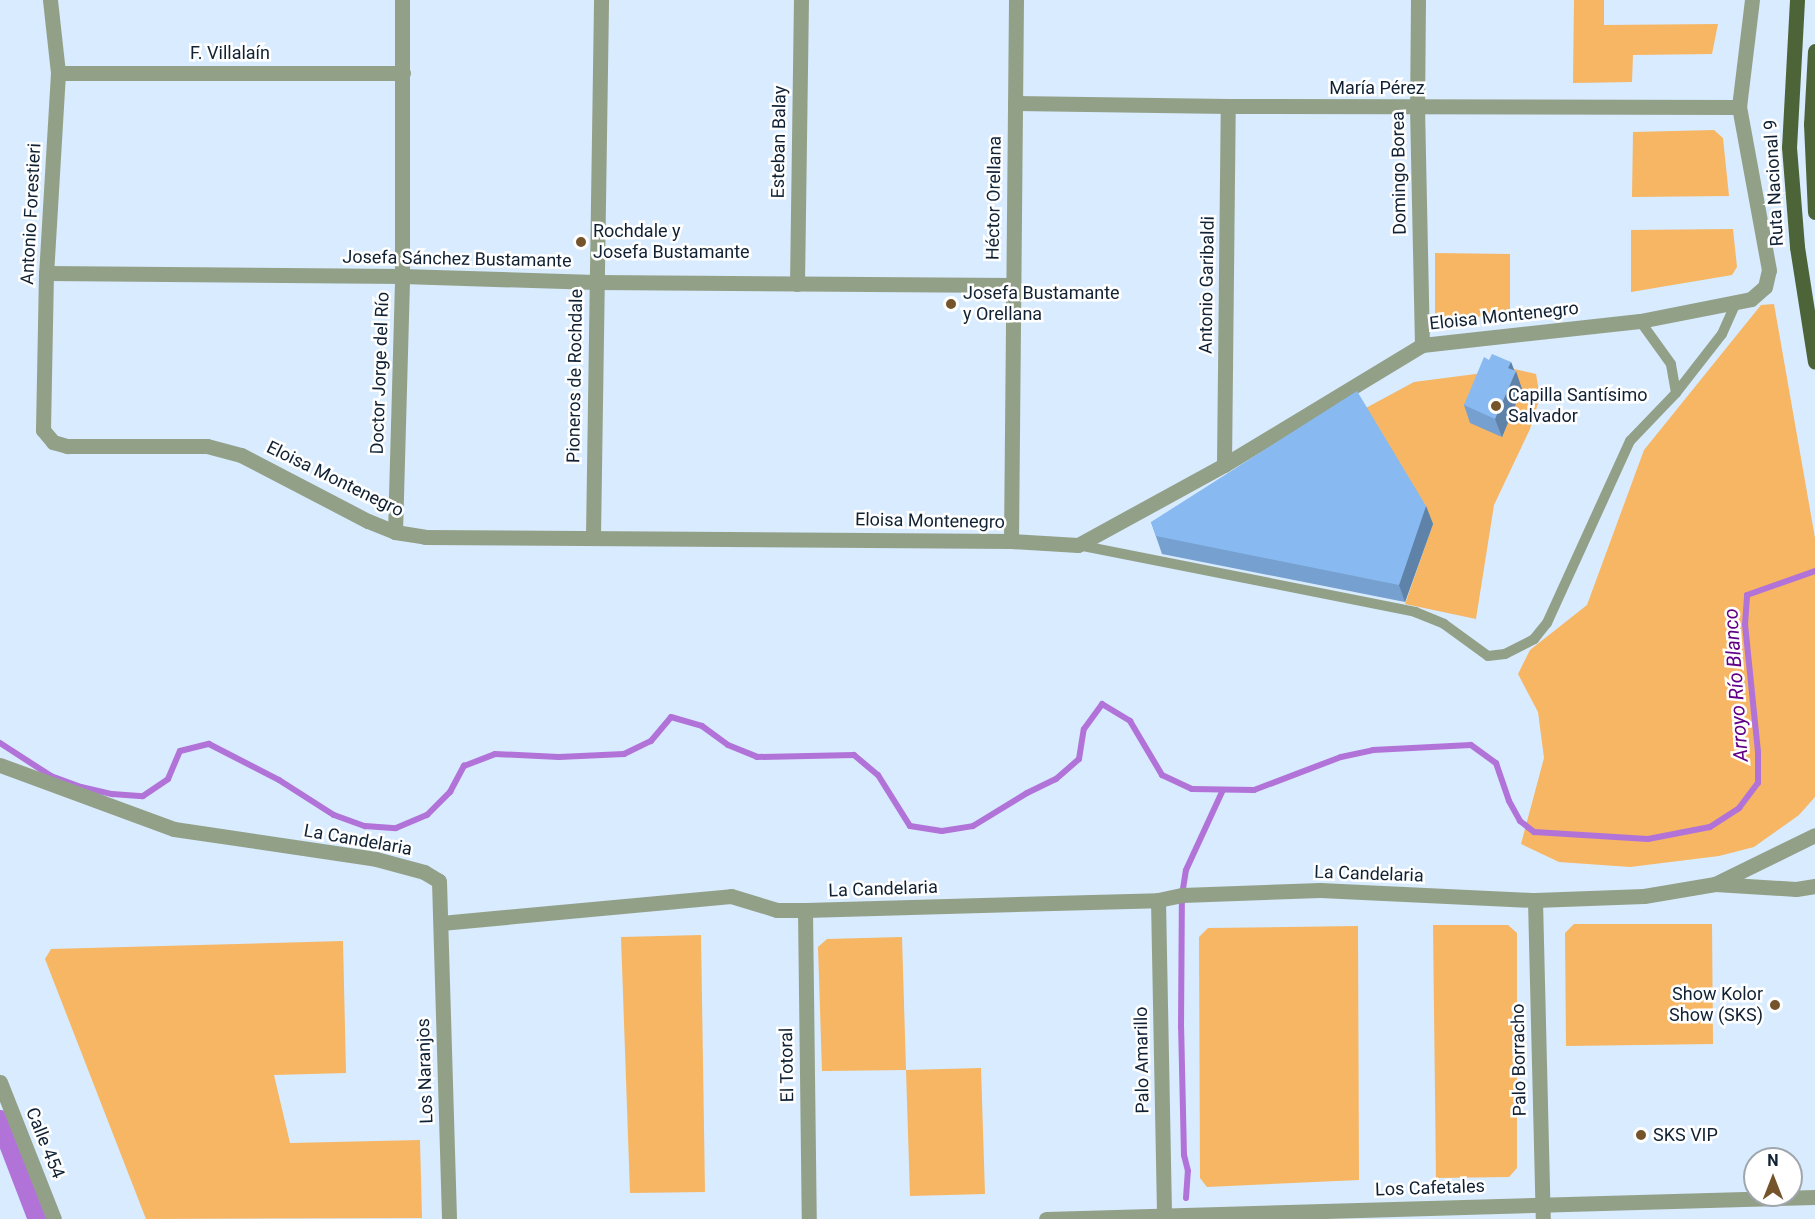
<!DOCTYPE html>
<meta charset="utf-8">
<style>
body{margin:0}
#map{position:relative;width:1815px;height:1219px;overflow:hidden;background:#d8ebff;font-family:Roboto,sans-serif}
div>[style]{position:absolute}
.green>*{inset:0;background:#f6b664}
.stream>*{height:6px;margin:-3px;padding:0 3px;transform-origin:3px;border-radius:3px;background:#b273d9}
.canal>*{height:21px;margin:-10.5px;padding:0 10.5px;transform-origin:10.5px;border-radius:10.5px;background:#b273d9}
.service>*{height:10px;margin:-5px;padding:0 5px;transform-origin:5px;border-radius:5px;background:#93a088}
.minor>*{height:15px;margin:-7.5px;padding:0 7.5px;transform-origin:7.5px;border-radius:7.5px;background:#93a088}
.primary>*{height:15px;margin:-7.5px;padding:0 7.5px;transform-origin:7.5px;border-radius:7.5px;background:#4d6438}
.wall>*{inset:0;background:#75a0cf}
.shaded-wall>*{inset:0;background:#5f82a9}
.building>*{inset:0;background:#88baf1}
.dots>*{width:16px;height:16px;translate:-50% -50%;box-sizing:border-box;border:3px solid #fff;border-radius:50%}
span{translate:-50% -50%;white-space:nowrap;text-align:center;line-height:1.15;-webkit-text-stroke:5px #fff;paint-order:stroke}
.street-label{font-size:18px;color:#102133}
.poi-label{font-size:18px;color:#102133}
.left{translate:0 -50%;text-align:left}
.right{translate:-100% -50%;text-align:right}
.water-label{font-size:20px;color:#600086;font-style:italic}
.north{position:absolute;left:1743px;top:1147px;width:60px;height:60px;box-sizing:border-box;background:#fff;border:2px solid #9fa6ad;border-radius:50%;rotate:0deg;font-size:16px;font-weight:700;line-height:24px;text-align:center;color:#102133}
.north::after{content:'';display:block;margin:auto;width:21px;height:27px;background:#75542b;clip-path:polygon(50% 0,100% 100%,50% 72%,0 100%)}
</style>
<div id="map">
<div class="green">
<i style="clip-path:polygon(1574px 0,1604px 0,1604px 25px,1718px 24px,1712px 54px,1633px 55px,1632px 82px,1573px 83px)"></i>
<i style="clip-path:polygon(1714px 130px,1723px 138px,1729px 196px,1632px 197px,1633px 132px)"></i>
<i style="clip-path:polygon(1733px 229px,1737px 267px,1732px 275px,1631px 292px,1631px 230px)"></i>
<i style="clip-path:polygon(1435px 253px,1510px 254px,1510px 312px,1443px 322px,1435px 317px)"></i>
<i style="clip-path:polygon(1774px 304px,1815px 538px,1815px 797px,1799px 815px,1754px 847px,1719px 856px,1630px 867px,1559px 862px,1521px 844px,1544px 758px,1538px 712px,1518px 674px,1530px 650px,1587px 605px,1644px 450px,1761px 305px)"></i>
<i style="clip-path:polygon(1514px 369px,1536px 374px,1540px 397px,1530px 429px,1494px 505px,1476px 619px,1405px 604px,1433px 524px,1364px 409px,1414px 382px)"></i>
<i style="clip-path:polygon(1574px 924px,1712px 924px,1713px 1044px,1566px 1046px,1565px 933px)"></i>
<i style="clip-path:polygon(1433px 925px,1508px 925px,1517px 933px,1517px 1168px,1509px 1177px,1436px 1178px)"></i>
<i style="clip-path:polygon(1358px 926px,1359px 1180px,1207px 1187px,1200px 1178px,1199px 937px,1208px 928px)"></i>
<i style="clip-path:polygon(701px 935px,705px 1192px,630px 1193px,621px 937px)"></i>
<i style="clip-path:polygon(902px 937px,906px 1070px,981px 1068px,985px 1194px,910px 1196px,906px 1070px,822px 1071px,818px 947px,827px 939px)"></i>
<i style="clip-path:polygon(343px 941px,346px 1073px,274px 1075px,290px 1143px,420px 1140px,422px 1218px,146px 1219px,45px 959px,51px 949px)"></i>
</div>
<div class="stream">
<i style="left:0;top:743px;width:61px;rotate:32.9deg"></i>
<i style="left:51px;top:776px;width:32px;rotate:20deg"></i>
<i style="left:81px;top:787px;width:32px;rotate:13deg"></i>
<i style="left:112px;top:794px;width:31px;rotate:4deg"></i>
<i style="left:143px;top:796px;width:30px;rotate:-34deg"></i>
<i style="left:168px;top:779px;width:30px;rotate:-67deg"></i>
<i style="left:180px;top:751px;width:30px;rotate:-14deg"></i>
<i style="left:209px;top:744px;width:79px;rotate:27.2deg"></i>
<i style="left:279px;top:780px;width:65px;rotate:32.5deg"></i>
<i style="left:334px;top:815px;width:33px;rotate:20deg"></i>
<i style="left:365px;top:826px;width:31px;rotate:4deg"></i>
<i style="left:396px;top:828px;width:34px;rotate:-23deg"></i>
<i style="left:427px;top:815px;width:33px;rotate:-45deg"></i>
<i style="left:450px;top:792px;width:30px;rotate:-62deg"></i>
<i style="left:464px;top:766px;width:33px;rotate:-21deg"></i>
<i style="left:495px;top:754px;width:64px;rotate:2.7deg"></i>
<i style="left:559px;top:757px;width:65px;rotate:-2.6deg"></i>
<i style="left:624px;top:754px;width:30px;rotate:-26deg"></i>
<i style="left:651px;top:741px;width:31px;rotate:-50deg"></i>
<i style="left:671px;top:717px;width:32px;rotate:16deg"></i>
<i style="left:702px;top:726px;width:32px;rotate:36deg"></i>
<i style="left:728px;top:745px;width:31px;rotate:22deg"></i>
<i style="left:757px;top:757px;width:97px;rotate:-1.2deg"></i>
<i style="left:854px;top:755px;width:31px;rotate:40deg"></i>
<i style="left:878px;top:775px;width:60px;rotate:57.9deg"></i>
<i style="left:910px;top:826px;width:32px;rotate:9deg"></i>
<i style="left:942px;top:831px;width:31px;rotate:-9deg"></i>
<i style="left:973px;top:826px;width:63px;rotate:-31.4deg"></i>
<i style="left:1027px;top:793px;width:32px;rotate:-26deg"></i>
<i style="left:1056px;top:779px;width:30px;rotate:-41deg"></i>
<i style="left:1079px;top:759px;width:30px;rotate:-81deg"></i>
<i style="left:1084px;top:729px;width:31px;rotate:-54deg"></i>
<i style="left:1102px;top:704px;width:33px;rotate:31deg"></i>
<i style="left:1130px;top:721px;width:63px;rotate:59.3deg"></i>
<i style="left:1162px;top:775px;width:33px;rotate:25deg"></i>
<i style="left:1192px;top:789px;width:62px;rotate:0.9deg"></i>
<i style="left:1254px;top:790px;width:93px;rotate:-20.8deg"></i>
<i style="left:1341px;top:757px;width:33px;rotate:-12deg"></i>
<i style="left:1373px;top:750px;width:98px;rotate:-2.9deg"></i>
<i style="left:1471px;top:745px;width:31px;rotate:36deg"></i>
<i style="left:1496px;top:763px;width:40px;rotate:71.1deg"></i>
<i style="left:1509px;top:801px;width:23px;rotate:61deg"></i>
<i style="left:1520px;top:821px;width:18px;rotate:38deg"></i>
<i style="left:1534px;top:832px;width:114px;rotate:3.5deg"></i>
<i style="left:1648px;top:839px;width:63px;rotate:-11deg"></i>
<i style="left:1710px;top:827px;width:35px;rotate:-33deg"></i>
<i style="left:1739px;top:808px;width:31px;rotate:-53deg"></i>
<i style="left:1758px;top:783px;width:31px;rotate:-90deg"></i>
<i style="left:1758px;top:752px;width:128px;rotate:-95.8deg"></i>
<i style="left:1745px;top:625px;width:30px;rotate:-86deg"></i>
<i style="left:1747px;top:595px;width:72px;rotate:-19.4deg"></i>
<i style="left:1186px;top:1198px;width:27px;rotate:-86deg"></i>
<i style="left:1188px;top:1171px;width:16px;rotate:-104deg"></i>
<i style="left:1184px;top:1155px;width:128px;rotate:-91.3deg"></i>
<i style="left:1181px;top:1027px;width:132px;rotate:-89.6deg"></i>
<i style="left:1182px;top:895px;width:25px;rotate:-81deg"></i>
<i style="left:1186px;top:870px;width:88px;rotate:-65.2deg"></i>
</div>
<div class="canal">
<i style="left:0;top:1120px;width:106px;rotate:69deg"></i>
</div>
<div class="service">
<i style="left:1676px;top:393px;width:75px;rotate:-52.1deg"></i>
<i style="left:1722px;top:334px;width:34px;rotate:-66deg"></i>
<i style="left:1078px;top:545px;width:344px;rotate:11.2deg"></i>
<i style="left:1415px;top:612px;width:31px;rotate:22deg"></i>
<i style="left:1444px;top:624px;width:54px;rotate:36deg"></i>
<i style="left:1488px;top:656px;width:17px;rotate:-7deg"></i>
<i style="left:1505px;top:654px;width:33px;rotate:-27deg"></i>
<i style="left:1534px;top:639px;width:21px;rotate:-51deg"></i>
<i style="left:1547px;top:623px;width:200px;rotate:-65.5deg"></i>
<i style="left:1630px;top:441px;width:66px;rotate:-46.2deg"></i>
<i style="left:1676px;top:393px;width:29px;rotate:-100deg"></i>
<i style="left:1671px;top:364px;width:53px;rotate:-125.8deg"></i>
</div>
<div class="minor">
<i style="left:50px;top:0;width:73px;rotate:83.7deg"></i>
<i style="left:58px;top:73px;width:200px;rotate:93.4deg"></i>
<i style="left:46px;top:273px;width:157px;rotate:91.1deg"></i>
<i style="left:43px;top:430px;width:16px;rotate:50deg"></i>
<i style="left:53px;top:442px;width:15px;rotate:16deg"></i>
<i style="left:67px;top:446px;width:140px"></i>
<i style="left:207px;top:446px;width:35px;rotate:15deg"></i>
<i style="left:241px;top:455px;width:143px;rotate:27.5deg"></i>
<i style="left:368px;top:521px;width:29px;rotate:22deg"></i>
<i style="left:395px;top:532px;width:30px;rotate:9deg"></i>
<i style="left:425px;top:537px;width:586px;rotate:0.39deg"></i>
<i style="left:1011px;top:541px;width:67px;rotate:3.4deg"></i>
<i style="left:1078px;top:545px;width:166px;rotate:-28.7deg"></i>
<i style="left:1224px;top:465px;width:232px;rotate:-31.2deg"></i>
<i style="left:1422px;top:345px;width:219px;rotate:-6.3deg"></i>
<i style="left:1640px;top:321px;width:113px;rotate:-11.2deg"></i>
<i style="left:1751px;top:299px;width:18px;rotate:-41deg"></i>
<i style="left:1765px;top:287px;width:17px;rotate:-77deg"></i>
<i style="left:1769px;top:270px;width:166px;rotate:-100.4deg"></i>
<i style="left:1739px;top:107px;width:108px;rotate:-83.1deg"></i>
<i style="left:1418px;top:0;width:107px;rotate:90.5deg"></i>
<i style="left:1417px;top:107px;width:238px;rotate:88.8deg"></i>
<i style="left:58px;top:73px;width:345px"></i>
<i style="left:1015px;top:103px;width:213px;rotate:0.8deg"></i>
<i style="left:1228px;top:106px;width:511px;rotate:0.11deg"></i>
<i style="left:46px;top:273px;width:356px;rotate:0.5deg"></i>
<i style="left:402px;top:276px;width:194px;rotate:1.8deg"></i>
<i style="left:596px;top:282px;width:416px;rotate:0.4deg"></i>
<i style="left:797px;top:284px;width:284px;rotate:-89.2deg"></i>
<i style="left:1224px;top:465px;width:359px;rotate:-89.4deg"></i>
<i style="left:395px;top:532px;width:256px;rotate:-88.4deg"></i>
<i style="left:402px;top:276px;width:276px;rotate:-90deg"></i>
<i style="left:593px;top:536px;width:536px;rotate:-89.14deg"></i>
<i style="left:1011px;top:541px;width:541px;rotate:-89.47deg"></i>
<i style="left:0;top:765px;width:185px;rotate:20.2deg"></i>
<i style="left:174px;top:829px;width:204px;rotate:8.4deg"></i>
<i style="left:376px;top:859px;width:50px;rotate:15.2deg"></i>
<i style="left:424px;top:872px;width:17px;rotate:31deg"></i>
<i style="left:439px;top:881px;width:338px;rotate:88.3deg"></i>
<i style="left:1715px;top:884px;width:81px;rotate:3.5deg"></i>
<i style="left:1796px;top:889px;width:19px;rotate:-9deg"></i>
<i style="left:1158px;top:900px;width:319px;rotate:88.9deg"></i>
<i style="left:1535px;top:900px;width:319px;rotate:88.6deg"></i>
<i style="left:805px;top:910px;width:309px;rotate:89.3deg"></i>
<i style="left:441px;top:923px;width:291px;rotate:-5.3deg"></i>
<i style="left:731px;top:896px;width:48px;rotate:16.9deg"></i>
<i style="left:777px;top:910px;width:28px"></i>
<i style="left:805px;top:910px;width:353px;rotate:-1.6deg"></i>
<i style="left:1158px;top:900px;width:25px;rotate:-12deg"></i>
<i style="left:1182px;top:895px;width:138px;rotate:-2.1deg"></i>
<i style="left:1320px;top:890px;width:215px;rotate:2.7deg"></i>
<i style="left:1535px;top:900px;width:109px;rotate:-2.1deg"></i>
<i style="left:1644px;top:896px;width:72px;rotate:-9.6deg"></i>
<i style="left:1715px;top:884px;width:111px;rotate:-26.1deg"></i>
<i style="left:0;top:1082px;width:147px;rotate:68.5deg"></i>
<i style="left:1046px;top:1219px;width:769px;rotate:-1.64deg"></i>
</div>
<div class="primary">
<i style="left:1797px;top:0;width:147px;rotate:93.1deg"></i>
<i style="left:1789px;top:147px;width:100px;rotate:85.4deg"></i>
<i style="left:1797px;top:247px;width:116px;rotate:81.1deg"></i>
<i style="left:1815px;top:51px;width:73px;rotate:93.1deg"></i>
<i style="left:1811px;top:124px;width:88px;rotate:87.4deg"></i>
</div>
<div class="wall">
<i style="clip-path:polygon(1489px 360px,1511px 362px,1522px 389px,1502px 437px,1470px 423px,1464px 405px)"></i>
<i style="clip-path:polygon(1426px 506px,1433px 524px,1405px 602px,1162px 554px,1151px 522px)"></i>
</div>
<div class="shaded-wall">
<i style="clip-path:polygon(1511px 362px,1515px 373px,1516px 371px,1522px 389px,1502px 437px,1495px 419px,1508px 368px)"></i>
<i style="clip-path:polygon(1426px 506px,1433px 524px,1405px 602px,1399px 585px)"></i>
</div>
<div class="building">
<i style="clip-path:polygon(1492px 354px,1511px 362px,1508px 368px,1516px 371px,1495px 419px,1464px 405px,1484px 357px,1489px 360px)"></i>
<i style="clip-path:polygon(1357px 391px,1426px 506px,1399px 585px,1156px 536px,1151px 522px)"></i>
</div>
<div class="dots">
<i style="left:581px;top:242px;background:#75542b"></i>
<i style="left:951px;top:304px;background:#75542b"></i>
<i style="left:1496px;top:406px;background:#75542b"></i>
<i style="left:1775px;top:1005px;background:#75542b"></i>
<i style="left:1641px;top:1135px;background:#75542b"></i>
</div>
<div class="street-label">
<span style="left:230px;top:53px">F. Villalaín</span>
<span style="left:1377px;top:88px">María Pérez</span>
<span style="left:779px;top:142px;rotate:-89deg">Esteban Balay</span>
<span style="left:1399px;top:173px;rotate:-91deg">Domingo Borea</span>
<span style="left:1774px;top:183px;rotate:-93deg">Ruta Nacional 9</span>
<span style="left:994px;top:198px;rotate:-89deg">Héctor Orellana</span>
<span style="left:31px;top:214px;rotate:-87deg">Antonio Forestieri</span>
<span style="left:457px;top:259px;rotate:1deg">Josefa Sánchez Bustamante</span>
<span style="left:1207px;top:285px;rotate:-89deg">Antonio Garibaldi</span>
<span style="left:1504px;top:316px;rotate:-6deg">Eloisa Montenegro</span>
<span style="left:380px;top:373px;rotate:-88deg">Doctor Jorge del Río</span>
<span style="left:575px;top:376px;rotate:-89deg">Pioneros de Rochdale</span>
<span style="left:335px;top:479px;rotate:26deg">Eloisa Montenegro</span>
<span style="left:930px;top:521px;rotate:1deg">Eloisa Montenegro</span>
<span style="left:358px;top:840px;rotate:10deg">La Candelaria</span>
<span style="left:1369px;top:874px;rotate:2deg">La Candelaria</span>
<span style="left:883px;top:889px;rotate:-2deg">La Candelaria</span>
<span style="left:1142px;top:1060px;rotate:-91deg">Palo Amarillo</span>
<span style="left:1519px;top:1060px;rotate:-91deg">Palo Borracho</span>
<span style="left:787px;top:1065px;rotate:-91deg">El Totoral</span>
<span style="left:425px;top:1071px;rotate:-92deg">Los Naranjos</span>
<span style="left:45px;top:1143px;rotate:68deg">Calle 454</span>
<span style="left:1430px;top:1188px;rotate:-2deg">Los Cafetales</span>
</div>
<div class="poi-label">
<span class="left" style="left:593px;top:242px">Rochdale y<br>Josefa Bustamante</span>
<span class="left" style="left:963px;top:304px">Josefa Bustamante<br>y Orellana</span>
<span class="left" style="left:1508px;top:406px">Capilla Santísimo<br>Salvador</span>
<span class="right" style="left:1763px;top:1005px">Show Kolor<br>Show (SKS)</span>
<span class="left" style="left:1653px;top:1135px">SKS VIP</span>
</div>
<div class="water-label">
<span style="left:1736px;top:685px;rotate:-94deg">Arroyo Río Blanco</span>
</div>
<div class="north">N</div>
</div>
